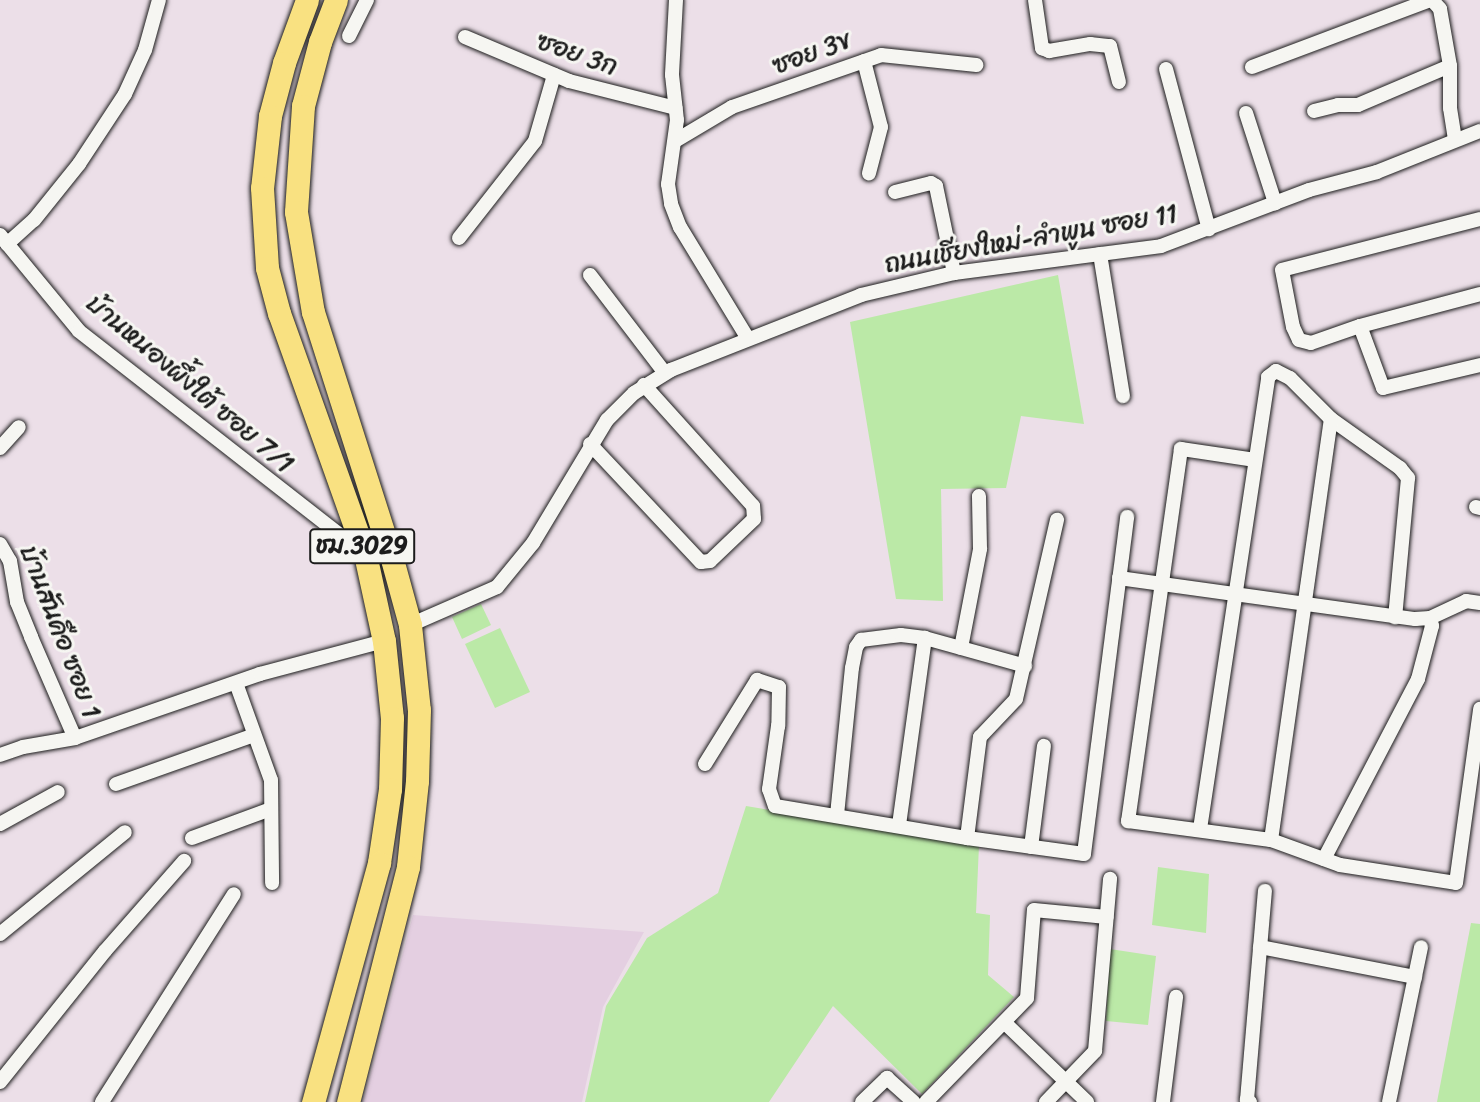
<!DOCTYPE html>
<meta charset="utf-8">
<style>
body{margin:0}
#map{position:relative;width:1480px;height:1102px;overflow:hidden;background:#ecdfe8;font-family:Sriracha,"Playpen Sans Thai",sans-serif}
div>[style]{position:absolute}
.built>*{inset:0;background:#e4cfe1}
.green>*{inset:0;background:#bbe9a7}
.roads{filter:drop-shadow(0 0 2px #1c1c1c) drop-shadow(0 0 2px #1c1c1c)}
.minor>*{height:14px;margin:-7px;padding:0 7px;transform-origin:7px;border-radius:7px;background:#f6f6f2}
.primary>*{height:23px;margin:-11.5px;padding:0 11.5px;transform-origin:11.5px;border-radius:11.5px;background:#f9e181}
span{translate:-50% -50%;white-space:nowrap;text-align:center;line-height:1.15;-webkit-text-stroke:6px #f6f6f2;paint-order:stroke}
.shield-label span{padding:2px 5px;background:#f6f6f2;border:2px solid;border-radius:5px;-webkit-text-stroke-width:0}
.shield-label{font-size:24px;color:#1c1c1c;font-weight:700}
.street-label{font-size:26px;color:#1c1c1c}
</style>
<div id="map">
<div class="built">
<i style="clip-path:polygon(413px 915px,644px 932px,603px 1007px,582px 1102px,363px 1102px)"></i>
</div>
<div class="green">
<i style="clip-path:polygon(1058px 275px,1084px 424px,1021px 416px,1006px 488px,941px 489px,943px 601px,896px 599px,850px 322px)"></i>
<i style="clip-path:polygon(481px 604px,491px 625px,462px 639px,452px 617px)"></i>
<i style="clip-path:polygon(500px 628px,530px 692px,495px 708px,465px 644px)"></i>
<i style="clip-path:polygon(746px 806px,979px 845px,976px 913px,990px 915px,988px 975px,1014px 997px,922px 1094px,833px 1006px,769px 1102px,585px 1102px,606px 1006px,647px 938px,718px 893px)"></i>
<i style="clip-path:polygon(1158px 867px,1209px 874px,1206px 933px,1152px 925px)"></i>
<i style="clip-path:polygon(1471px 923px,1480px 924px,1480px 1102px,1437px 1102px)"></i>
<i style="clip-path:polygon(1110px 949px,1156px 956px,1148px 1025px,1106px 1021px)"></i>
</div>
<div class="roads">
<div class="minor">
<i style="left:676px;top:0;width:75px;rotate:93.1deg"></i>
<i style="left:672px;top:75px;width:45px;rotate:83.7deg"></i>
<i style="left:677px;top:120px;width:65px;rotate:98deg"></i>
<i style="left:668px;top:184px;width:20px;rotate:81deg"></i>
<i style="left:671px;top:204px;width:25px;rotate:69deg"></i>
<i style="left:680px;top:227px;width:129px;rotate:58.7deg"></i>
<i style="left:1035px;top:0;width:49px;rotate:81.7deg"></i>
<i style="left:1042px;top:48px;width:8px;rotate:23deg"></i>
<i style="left:1049px;top:51px;width:42px;rotate:-9.7deg"></i>
<i style="left:1090px;top:44px;width:20px;rotate:6deg"></i>
<i style="left:1110px;top:46px;width:37px;rotate:76deg"></i>
<i style="left:1432px;top:0;width:12px;rotate:48deg"></i>
<i style="left:1440px;top:9px;width:58px;rotate:80deg"></i>
<i style="left:1450px;top:66px;width:42px;rotate:90deg"></i>
<i style="left:1450px;top:108px;width:32px;rotate:81deg"></i>
<i style="left:349px;top:36px;width:40px;rotate:-63.4deg"></i>
<i style="left:465px;top:37px;width:113px;rotate:22.9deg"></i>
<i style="left:569px;top:81px;width:110px;rotate:14.2deg"></i>
<i style="left:864px;top:61px;width:68px;rotate:75.6deg"></i>
<i style="left:881px;top:127px;width:48px;rotate:104.6deg"></i>
<i style="left:1252px;top:67px;width:190px;rotate:-20.6deg"></i>
<i style="left:1166px;top:69px;width:166px;rotate:75deg"></i>
<i style="left:1314px;top:111px;width:25px;rotate:-14deg"></i>
<i style="left:1338px;top:105px;width:20px"></i>
<i style="left:1358px;top:105px;width:100px;rotate:-23deg"></i>
<i style="left:1246px;top:113px;width:95px;rotate:72.1deg"></i>
<i style="left:675px;top:141px;width:66px;rotate:-30.8deg"></i>
<i style="left:732px;top:107px;width:158px;rotate:-19.2deg"></i>
<i style="left:881px;top:55px;width:96px;rotate:6deg"></i>
<i style="left:895px;top:192px;width:37px;rotate:-14deg"></i>
<i style="left:931px;top:183px;width:6px;rotate:31deg"></i>
<i style="left:936px;top:186px;width:89px;rotate:78.3deg"></i>
<i style="left:1480px;top:219px;width:204px;rotate:165.6deg"></i>
<i style="left:1282px;top:270px;width:58px;rotate:79.1deg"></i>
<i style="left:1293px;top:327px;width:14px;rotate:65deg"></i>
<i style="left:1299px;top:340px;width:12px;rotate:14deg"></i>
<i style="left:1311px;top:343px;width:52px;rotate:-19.1deg"></i>
<i style="left:1360px;top:326px;width:124px;rotate:-14.9deg"></i>
<i style="left:0;top:235px;width:124px;rotate:50.5deg"></i>
<i style="left:79px;top:331px;width:360px;rotate:38deg"></i>
<i style="left:459px;top:238px;width:123px;rotate:-51.9deg"></i>
<i style="left:535px;top:141px;width:69px;rotate:-73.9deg"></i>
<i style="left:7px;top:244px;width:36px;rotate:-42deg"></i>
<i style="left:34px;top:220px;width:72px;rotate:-51.2deg"></i>
<i style="left:79px;top:164px;width:84px;rotate:-56.7deg"></i>
<i style="left:125px;top:94px;width:48px;rotate:-65.6deg"></i>
<i style="left:145px;top:50px;width:52px;rotate:-74.4deg"></i>
<i style="left:1100px;top:254px;width:144px;rotate:80.8deg"></i>
<i style="left:590px;top:275px;width:123px;rotate:52.6deg"></i>
<i style="left:1360px;top:326px;width:66px;rotate:69.6deg"></i>
<i style="left:1383px;top:388px;width:100px;rotate:-13.3deg"></i>
<i style="left:590px;top:444px;width:162px;rotate:46.8deg"></i>
<i style="left:701px;top:562px;width:9px;rotate:-6deg"></i>
<i style="left:710px;top:561px;width:61px;rotate:-43.7deg"></i>
<i style="left:754px;top:519px;width:13px;rotate:-94deg"></i>
<i style="left:753px;top:506px;width:163px;rotate:-132deg"></i>
<i style="left:0;top:448px;width:28px;rotate:-48deg"></i>
<i style="left:1255px;top:460px;width:75px;rotate:-171.5deg"></i>
<i style="left:1181px;top:449px;width:376px;rotate:98.1deg"></i>
<i style="left:1128px;top:821px;width:144px;rotate:7.6deg"></i>
<i style="left:1271px;top:840px;width:73px;rotate:19.9deg"></i>
<i style="left:1340px;top:865px;width:117px;rotate:8.8deg"></i>
<i style="left:1456px;top:883px;width:176px;rotate:-82.1deg"></i>
<i style="left:1476px;top:507px;width:4px;rotate:14deg"></i>
<i style="left:0;top:544px;width:20px;rotate:60deg"></i>
<i style="left:10px;top:561px;width:42px;rotate:80.3deg"></i>
<i style="left:17px;top:602px;width:38px;rotate:68deg"></i>
<i style="left:31px;top:637px;width:110px;rotate:66.5deg"></i>
<i style="left:1119px;top:578px;width:299px;rotate:7.9deg"></i>
<i style="left:1415px;top:619px;width:15px;rotate:-4deg"></i>
<i style="left:1430px;top:618px;width:40px;rotate:-25deg"></i>
<i style="left:1466px;top:601px;width:14px;rotate:8deg"></i>
<i style="left:410px;top:625px;width:95px;rotate:-23.6deg"></i>
<i style="left:497px;top:587px;width:57px;rotate:-50.7deg"></i>
<i style="left:533px;top:543px;width:144px;rotate:-59deg"></i>
<i style="left:607px;top:420px;width:38px;rotate:-45deg"></i>
<i style="left:634px;top:393px;width:44px;rotate:-31.9deg"></i>
<i style="left:671px;top:370px;width:204px;rotate:-21.5deg"></i>
<i style="left:861px;top:295px;width:96px;rotate:-13.3deg"></i>
<i style="left:954px;top:273px;width:209px;rotate:-7.4deg"></i>
<i style="left:1161px;top:246px;width:158px;rotate:-20.7deg"></i>
<i style="left:1309px;top:190px;width:70px;rotate:-14.8deg"></i>
<i style="left:1377px;top:172px;width:111px;rotate:-21.7deg"></i>
<i style="left:961px;top:648px;width:101px;rotate:-79.1deg"></i>
<i style="left:980px;top:549px;width:53px;rotate:-91.1deg"></i>
<i style="left:236px;top:683px;width:103px;rotate:70.2deg"></i>
<i style="left:271px;top:780px;width:103px;rotate:89.4deg"></i>
<i style="left:0;top:755px;width:24px;rotate:-19deg"></i>
<i style="left:23px;top:747px;width:53px;rotate:-9.8deg"></i>
<i style="left:75px;top:738px;width:196px;rotate:-19.1deg"></i>
<i style="left:260px;top:674px;width:128px;rotate:-14.9deg"></i>
<i style="left:705px;top:764px;width:99px;rotate:-58.2deg"></i>
<i style="left:757px;top:680px;width:23px;rotate:18deg"></i>
<i style="left:779px;top:687px;width:39px;rotate:91deg"></i>
<i style="left:778px;top:726px;width:64px;rotate:98.1deg"></i>
<i style="left:769px;top:789px;width:18px;rotate:71deg"></i>
<i style="left:775px;top:806px;width:195px;rotate:9.5deg"></i>
<i style="left:967px;top:838px;width:118px;rotate:7.8deg"></i>
<i style="left:1084px;top:854px;width:340px;rotate:-82.7deg"></i>
<i style="left:116px;top:784px;width:146px;rotate:-19.5deg"></i>
<i style="left:837px;top:815px;width:148px;rotate:-84.2deg"></i>
<i style="left:852px;top:668px;width:21px;rotate:-79deg"></i>
<i style="left:856px;top:647px;width:9px;rotate:-54deg"></i>
<i style="left:861px;top:640px;width:40px;rotate:-7.1deg"></i>
<i style="left:901px;top:635px;width:24px;rotate:7deg"></i>
<i style="left:925px;top:638px;width:104px;rotate:15.6deg"></i>
<i style="left:0;top:824px;width:66px;rotate:-28.9deg"></i>
<i style="left:899px;top:825px;width:189px;rotate:-82.1deg"></i>
<i style="left:1200px;top:829px;width:457px;rotate:-81.4deg"></i>
<i style="left:1268px;top:377px;width:10px;rotate:-37deg"></i>
<i style="left:1276px;top:371px;width:16px;rotate:27deg"></i>
<i style="left:1290px;top:378px;width:58px;rotate:45deg"></i>
<i style="left:1331px;top:419px;width:85px;rotate:35.4deg"></i>
<i style="left:1400px;top:468px;width:13px;rotate:51deg"></i>
<i style="left:1408px;top:478px;width:140px;rotate:95.3deg"></i>
<i style="left:192px;top:838px;width:84px;rotate:-20.2deg"></i>
<i style="left:967px;top:838px;width:102px;rotate:-82.7deg"></i>
<i style="left:980px;top:737px;width:52px;rotate:-46.5deg"></i>
<i style="left:1016px;top:699px;width:184px;rotate:-77.1deg"></i>
<i style="left:1271px;top:840px;width:425px;rotate:-81.9deg"></i>
<i style="left:1031px;top:847px;width:102px;rotate:-82.7deg"></i>
<i style="left:1324px;top:859px;width:203px;rotate:-62.4deg"></i>
<i style="left:1418px;top:679px;width:55px;rotate:-75.2deg"></i>
<i style="left:1432px;top:626px;width:8px;rotate:-104deg"></i>
<i style="left:0;top:934px;width:161px;rotate:-39.2deg"></i>
<i style="left:1260px;top:947px;width:158px;rotate:11deg"></i>
<i style="left:1005px;top:1023px;width:114px;rotate:43.9deg"></i>
<i style="left:0;top:1082px;width:168px;rotate:-51.3deg"></i>
<i style="left:105px;top:951px;width:120px;rotate:-48.7deg"></i>
<i style="left:102px;top:1102px;width:246px;rotate:-57.6deg"></i>
<i style="left:862px;top:1102px;width:35px;rotate:-44deg"></i>
<i style="left:887px;top:1078px;width:36px;rotate:42deg"></i>
<i style="left:926px;top:1102px;width:145px;rotate:-45.8deg"></i>
<i style="left:1027px;top:998px;width:88px;rotate:-85.5deg"></i>
<i style="left:1034px;top:910px;width:73px;rotate:5.5deg"></i>
<i style="left:1046px;top:1102px;width:71px;rotate:-46.1deg"></i>
<i style="left:1095px;top:1051px;width:173px;rotate:-85deg"></i>
<i style="left:1163px;top:1102px;width:106px;rotate:-82.9deg"></i>
<i style="left:1250px;top:1102px;width:4px;rotate:-146deg"></i>
<i style="left:1247px;top:1100px;width:210px;rotate:-85.1deg"></i>
<i style="left:1389px;top:1102px;width:158px;rotate:-78.3deg"></i>
</div>
<div class="primary">
<i style="left:307px;top:0;width:67px;rotate:110.1deg"></i>
<i style="left:284px;top:63px;width:55px;rotate:104.8deg"></i>
<i style="left:270px;top:116px;width:72px;rotate:96.3deg"></i>
<i style="left:262px;top:188px;width:80px;rotate:86.4deg"></i>
<i style="left:267px;top:268px;width:47px;rotate:75.1deg"></i>
<i style="left:279px;top:313px;width:256px;rotate:70.4deg"></i>
<i style="left:365px;top:554px;width:89px;rotate:77.7deg"></i>
<i style="left:384px;top:641px;width:77px;rotate:84.1deg"></i>
<i style="left:392px;top:718px;width:71px;rotate:91.6deg"></i>
<i style="left:390px;top:789px;width:75px;rotate:98.5deg"></i>
<i style="left:379px;top:863px;width:248px;rotate:105.4deg"></i>
<i style="left:336px;top:0;width:45px;rotate:110.9deg"></i>
<i style="left:320px;top:42px;width:66px;rotate:104.9deg"></i>
<i style="left:303px;top:106px;width:106px;rotate:93.8deg"></i>
<i style="left:296px;top:212px;width:101px;rotate:80.4deg"></i>
<i style="left:313px;top:312px;width:259px;rotate:72.3deg"></i>
<i style="left:392px;top:559px;width:68px;rotate:74.7deg"></i>
<i style="left:410px;top:625px;width:85px;rotate:84deg"></i>
<i style="left:419px;top:710px;width:71px;rotate:91.6deg"></i>
<i style="left:417px;top:781px;width:86px;rotate:96deg"></i>
<i style="left:408px;top:867px;width:243px;rotate:104.3deg"></i>
</div>
</div>
<div class="shield-label">
<span style="left:362px;top:546px">ชม.3029</span>
</div>
<div class="street-label">
<span style="left:812px;top:53px;rotate:-20deg">ซอย 3ข</span>
<span style="left:577px;top:54px;rotate:19deg">ซอย 3ก</span>
<span style="left:1031px;top:239px;rotate:-10deg">ถนนเชียงใหม่-ลำพูน ซอย 11</span>
<span style="left:190px;top:384px;rotate:40deg">บ้านหนองผึ้งใต้ ซอย 7/1</span>
<span style="left:60px;top:632px;rotate:69deg">บ้านสันคือ ซอย 1</span>
</div>
</div>
